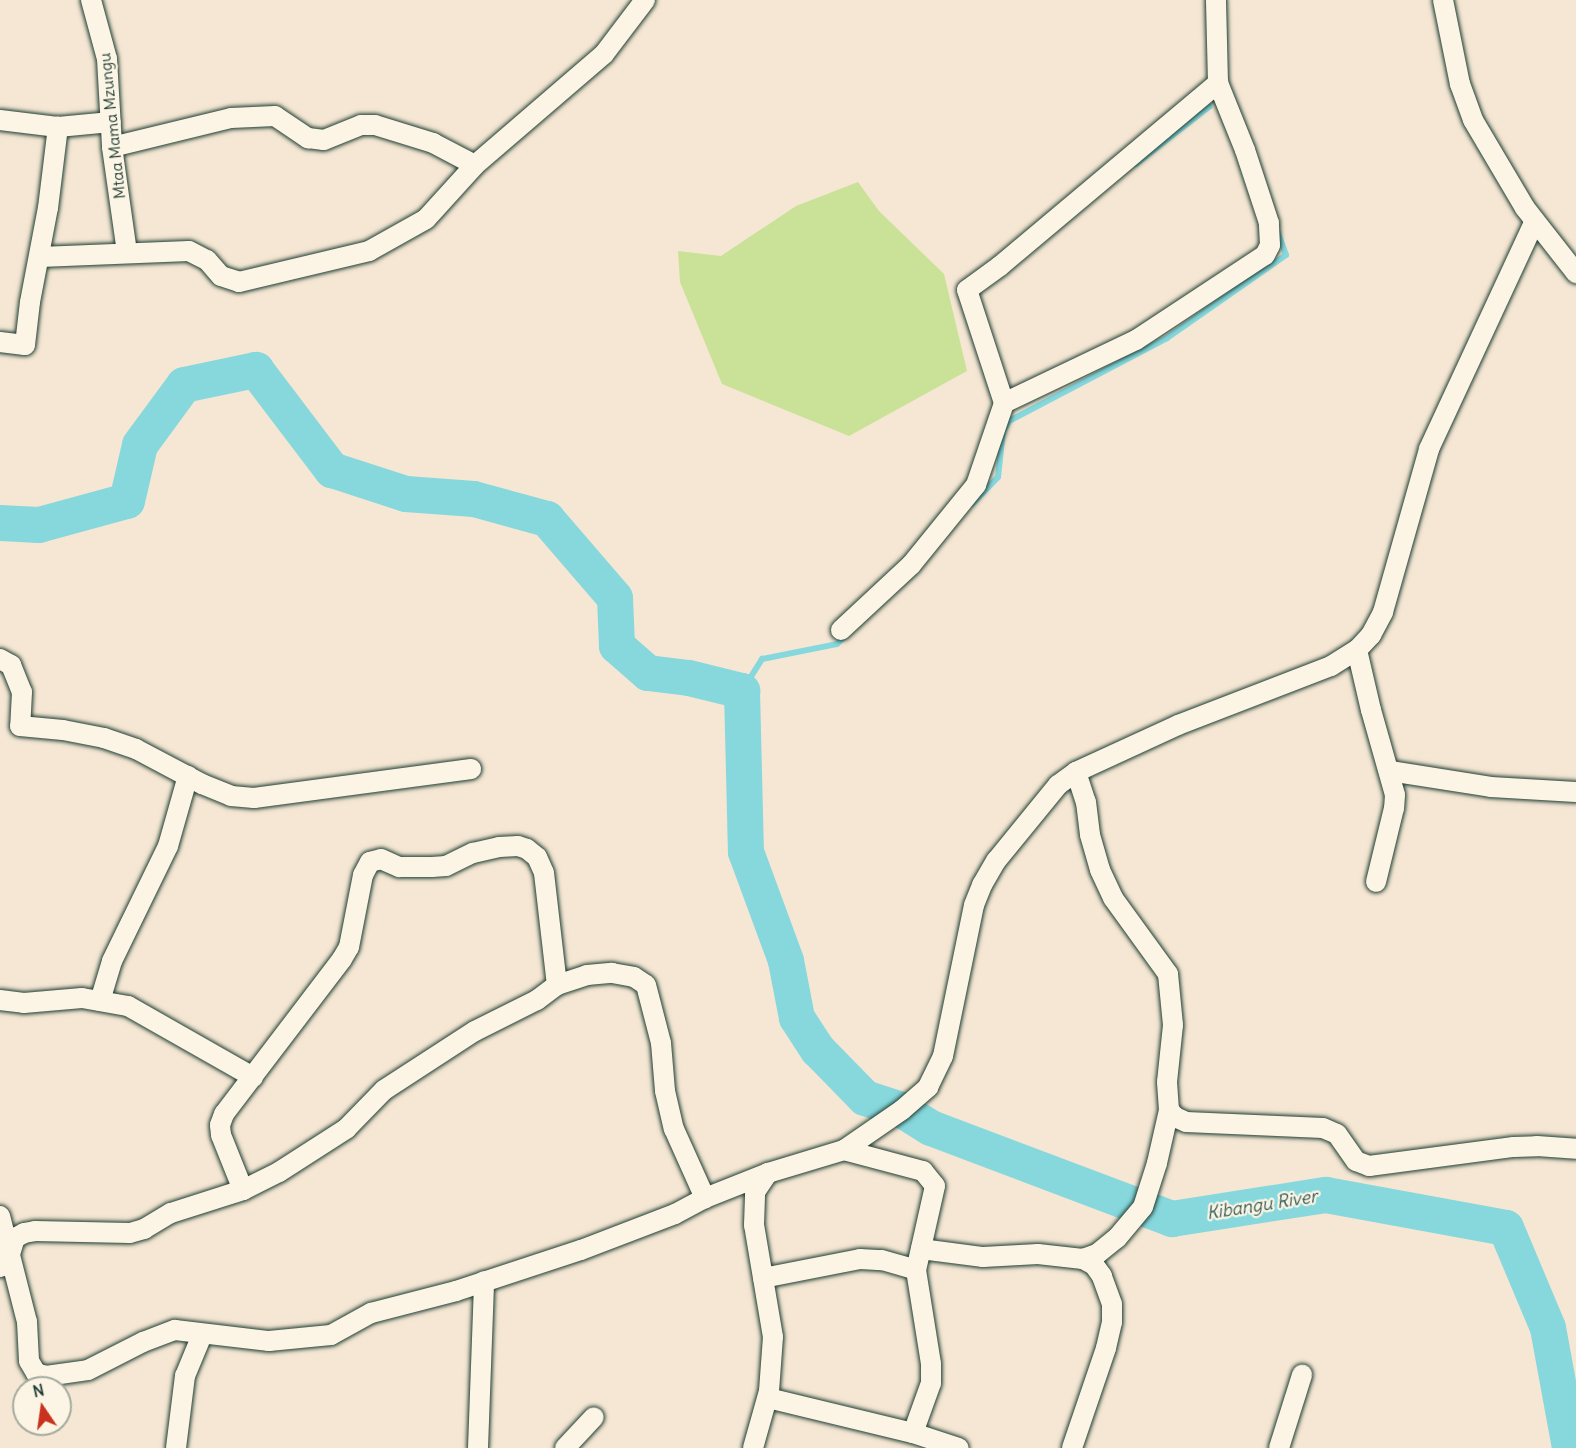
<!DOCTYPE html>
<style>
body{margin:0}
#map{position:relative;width:1576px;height:1448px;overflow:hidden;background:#f5e7d3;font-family:Delius,sans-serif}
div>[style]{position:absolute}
.green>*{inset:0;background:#cae297}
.stream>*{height:6px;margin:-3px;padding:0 3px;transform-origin:3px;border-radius:3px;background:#86d8dd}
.river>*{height:36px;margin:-18px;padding:0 18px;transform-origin:18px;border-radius:18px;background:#86d8dd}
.roads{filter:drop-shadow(0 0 2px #1f3d34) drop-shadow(0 0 2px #1f3d34)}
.minor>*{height:20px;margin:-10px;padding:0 10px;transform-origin:10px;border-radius:10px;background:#fcf5e5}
span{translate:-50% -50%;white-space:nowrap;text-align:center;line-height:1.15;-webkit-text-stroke:4.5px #fcf5e5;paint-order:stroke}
.street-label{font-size:16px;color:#1f3d34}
.water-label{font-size:18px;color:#345c56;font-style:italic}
.north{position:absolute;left:12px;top:1376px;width:60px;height:60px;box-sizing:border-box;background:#fcf5e5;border:2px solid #a4ab9e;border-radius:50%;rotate:347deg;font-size:16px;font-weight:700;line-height:24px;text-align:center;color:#1f3d34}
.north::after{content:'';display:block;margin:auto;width:21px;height:27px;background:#c8321e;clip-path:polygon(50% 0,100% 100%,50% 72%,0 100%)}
</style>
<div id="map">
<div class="green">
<i style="clip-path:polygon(858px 182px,879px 211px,944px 274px,967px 371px,849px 436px,722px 384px,680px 282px,678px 251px,721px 256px,796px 206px)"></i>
</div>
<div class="stream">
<i style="left:1136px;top:164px;width:93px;rotate:-38deg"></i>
<i style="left:972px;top:504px;width:37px;rotate:-46deg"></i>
<i style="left:998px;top:477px;width:46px;rotate:-83.8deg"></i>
<i style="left:1003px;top:431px;width:12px;rotate:-59deg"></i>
<i style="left:1009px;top:421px;width:178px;rotate:-27.7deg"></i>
<i style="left:1167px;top:338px;width:145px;rotate:-34.9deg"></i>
<i style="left:1286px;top:255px;width:27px;rotate:-110deg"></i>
<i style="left:742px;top:691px;width:38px;rotate:-58deg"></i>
<i style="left:762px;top:659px;width:76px;rotate:-11.3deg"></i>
<i style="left:837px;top:644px;width:13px;rotate:-45deg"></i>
</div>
<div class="river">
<i style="left:0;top:523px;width:39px;rotate:3deg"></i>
<i style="left:39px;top:525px;width:91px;rotate:-15.3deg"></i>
<i style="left:127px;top:501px;width:57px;rotate:-76.9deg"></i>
<i style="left:140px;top:445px;width:74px;rotate:-53.7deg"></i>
<i style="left:184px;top:385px;width:74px;rotate:-11.8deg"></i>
<i style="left:256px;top:370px;width:126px;rotate:52.8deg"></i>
<i style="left:332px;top:470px;width:78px;rotate:18deg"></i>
<i style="left:406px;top:494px;width:68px;rotate:4.2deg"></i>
<i style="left:474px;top:499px;width:76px;rotate:15.3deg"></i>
<i style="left:547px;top:519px;width:104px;rotate:49.3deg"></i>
<i style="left:615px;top:598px;width:48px;rotate:87.6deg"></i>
<i style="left:617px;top:646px;width:41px;rotate:41.1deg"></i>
<i style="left:648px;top:673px;width:41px;rotate:7deg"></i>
<i style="left:689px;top:678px;width:55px;rotate:13.8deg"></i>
<i style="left:742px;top:691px;width:161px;rotate:88.6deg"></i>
<i style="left:746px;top:852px;width:116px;rotate:69.8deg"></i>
<i style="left:786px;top:961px;width:58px;rotate:79.1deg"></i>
<i style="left:797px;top:1018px;width:38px;rotate:57deg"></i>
<i style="left:818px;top:1050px;width:67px;rotate:45.6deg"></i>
<i style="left:865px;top:1098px;width:39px;rotate:18deg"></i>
<i style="left:902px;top:1110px;width:34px;rotate:32deg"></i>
<i style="left:931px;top:1128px;width:258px;rotate:20.7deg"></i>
<i style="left:1172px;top:1219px;width:156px;rotate:-8.9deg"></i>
<i style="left:1326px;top:1195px;width:183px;rotate:10.4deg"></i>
<i style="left:1506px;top:1228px;width:108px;rotate:67.2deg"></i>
<i style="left:1548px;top:1328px;width:122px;rotate:79.6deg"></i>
</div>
<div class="roads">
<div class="minor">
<i style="left:91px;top:0;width:61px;rotate:74.8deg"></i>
<i style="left:107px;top:59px;width:88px;rotate:86.7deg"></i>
<i style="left:112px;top:147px;width:107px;rotate:81.9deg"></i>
<i style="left:1443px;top:0;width:86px;rotate:78.6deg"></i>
<i style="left:1460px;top:84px;width:38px;rotate:70deg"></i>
<i style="left:1473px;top:120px;width:102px;rotate:59.4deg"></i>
<i style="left:1525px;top:208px;width:83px;rotate:51.9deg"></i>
<i style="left:0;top:120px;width:58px;rotate:6.9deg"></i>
<i style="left:58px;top:127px;width:53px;rotate:-5.4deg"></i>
<i style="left:112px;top:147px;width:122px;rotate:-13.7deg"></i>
<i style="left:231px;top:118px;width:44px;rotate:-2.6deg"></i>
<i style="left:275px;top:116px;width:40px;rotate:34deg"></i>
<i style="left:308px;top:138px;width:16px;rotate:7deg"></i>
<i style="left:324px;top:140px;width:40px;rotate:-22deg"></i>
<i style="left:361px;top:125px;width:14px"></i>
<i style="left:375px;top:125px;width:61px;rotate:17.2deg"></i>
<i style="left:433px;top:143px;width:47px;rotate:27.6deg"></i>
<i style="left:40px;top:257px;width:149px;rotate:-2.3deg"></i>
<i style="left:189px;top:251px;width:20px;rotate:27deg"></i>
<i style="left:207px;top:260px;width:21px;rotate:49deg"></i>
<i style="left:221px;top:276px;width:19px;rotate:18deg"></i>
<i style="left:239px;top:282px;width:134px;rotate:-13.4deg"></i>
<i style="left:369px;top:251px;width:65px;rotate:-29.3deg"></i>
<i style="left:426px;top:219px;width:73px;rotate:-47.8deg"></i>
<i style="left:475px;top:165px;width:170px;rotate:-40.7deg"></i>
<i style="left:604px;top:54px;width:68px;rotate:-52.8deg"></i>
<i style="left:0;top:342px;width:25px;rotate:7deg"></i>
<i style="left:25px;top:345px;width:43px;rotate:-83.4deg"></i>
<i style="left:30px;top:302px;width:96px;rotate:-79.2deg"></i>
<i style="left:48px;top:208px;width:82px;rotate:-83deg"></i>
<i style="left:1004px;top:403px;width:119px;rotate:-108.1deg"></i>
<i style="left:967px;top:290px;width:41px;rotate:-36deg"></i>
<i style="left:1000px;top:266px;width:285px;rotate:-40deg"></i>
<i style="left:841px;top:630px;width:96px;rotate:-42.9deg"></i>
<i style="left:911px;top:565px;width:103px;rotate:-50.9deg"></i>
<i style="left:976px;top:485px;width:87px;rotate:-71.1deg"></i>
<i style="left:1004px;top:403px;width:146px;rotate:-25.5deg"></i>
<i style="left:1136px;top:340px;width:154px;rotate:-33.4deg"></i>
<i style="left:1265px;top:255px;width:11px;rotate:-63deg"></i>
<i style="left:1270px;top:245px;width:22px;rotate:-93deg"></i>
<i style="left:1269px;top:223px;width:77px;rotate:-108.2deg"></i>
<i style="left:1245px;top:150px;width:72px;rotate:-111.9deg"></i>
<i style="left:1218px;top:83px;width:83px;rotate:-91.4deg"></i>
<i style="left:1357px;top:650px;width:62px;rotate:76.9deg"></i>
<i style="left:1371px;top:710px;width:88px;rotate:74.2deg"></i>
<i style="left:1395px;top:795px;width:13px;rotate:94deg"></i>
<i style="left:1394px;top:808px;width:76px;rotate:103.7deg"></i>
<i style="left:0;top:659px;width:13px;rotate:29deg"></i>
<i style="left:11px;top:665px;width:29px;rotate:68deg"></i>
<i style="left:22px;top:692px;width:34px;rotate:93deg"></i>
<i style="left:20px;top:726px;width:43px;rotate:5.3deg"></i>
<i style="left:63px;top:730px;width:42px;rotate:11deg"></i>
<i style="left:104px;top:738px;width:34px;rotate:19deg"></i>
<i style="left:136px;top:749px;width:75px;rotate:27.9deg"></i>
<i style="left:202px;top:784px;width:31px;rotate:22deg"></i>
<i style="left:231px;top:796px;width:23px;rotate:5deg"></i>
<i style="left:254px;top:798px;width:219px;rotate:-7.6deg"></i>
<i style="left:1390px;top:771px;width:102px;rotate:9deg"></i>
<i style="left:1491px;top:787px;width:85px;rotate:3.4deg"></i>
<i style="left:1076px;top:772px;width:32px;rotate:72deg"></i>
<i style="left:1086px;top:802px;width:33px;rotate:83deg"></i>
<i style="left:1090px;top:835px;width:36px;rotate:74deg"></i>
<i style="left:1100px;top:870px;width:31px;rotate:65deg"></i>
<i style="left:1113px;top:898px;width:94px;rotate:54.1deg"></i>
<i style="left:1168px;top:974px;width:51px;rotate:84.4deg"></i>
<i style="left:1173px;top:1025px;width:57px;rotate:96deg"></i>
<i style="left:1167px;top:1082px;width:28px;rotate:86deg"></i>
<i style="left:1169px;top:1110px;width:9px;rotate:49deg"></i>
<i style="left:1175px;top:1117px;width:12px;rotate:24deg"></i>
<i style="left:1186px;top:1122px;width:137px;rotate:2.5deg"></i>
<i style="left:1323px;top:1128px;width:15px;rotate:23deg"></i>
<i style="left:1337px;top:1134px;width:33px;rotate:55deg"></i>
<i style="left:1356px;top:1161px;width:14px;rotate:21deg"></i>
<i style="left:1369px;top:1166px;width:146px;rotate:-7.5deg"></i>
<i style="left:1514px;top:1147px;width:23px;rotate:-2deg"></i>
<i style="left:1537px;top:1146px;width:39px;rotate:4deg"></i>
<i style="left:0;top:1000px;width:24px;rotate:7deg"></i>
<i style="left:24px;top:1003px;width:58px;rotate:-4.9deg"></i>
<i style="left:82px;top:998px;width:47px;rotate:9.9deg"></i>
<i style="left:128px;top:1006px;width:144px;rotate:29.6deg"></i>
<i style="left:100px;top:1001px;width:42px;rotate:-73.3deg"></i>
<i style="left:112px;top:961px;width:128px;rotate:-64deg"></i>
<i style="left:168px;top:846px;width:73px;rotate:-74.1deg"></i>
<i style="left:844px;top:1150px;width:82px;rotate:14.9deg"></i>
<i style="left:923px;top:1171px;width:19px;rotate:51deg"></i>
<i style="left:935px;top:1186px;width:86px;rotate:102.7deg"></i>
<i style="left:916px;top:1270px;width:95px;rotate:80.9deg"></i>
<i style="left:931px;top:1364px;width:19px;rotate:90deg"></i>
<i style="left:931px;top:1383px;width:53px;rotate:109.8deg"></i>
<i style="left:243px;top:1190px;width:59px;rotate:-111.8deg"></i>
<i style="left:221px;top:1135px;width:10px;rotate:-96deg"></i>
<i style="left:220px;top:1125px;width:12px;rotate:-70deg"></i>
<i style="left:224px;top:1114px;width:195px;rotate:-52.7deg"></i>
<i style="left:342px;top:959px;width:14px;rotate:-60deg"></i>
<i style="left:349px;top:947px;width:73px;rotate:-79deg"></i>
<i style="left:363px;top:875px;width:15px;rotate:-62deg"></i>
<i style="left:370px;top:862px;width:11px;rotate:-15deg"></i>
<i style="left:381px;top:859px;width:20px;rotate:24deg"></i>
<i style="left:399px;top:867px;width:33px"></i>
<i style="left:432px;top:867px;width:14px;rotate:-4deg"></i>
<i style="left:446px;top:866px;width:30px;rotate:-26deg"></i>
<i style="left:473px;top:853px;width:27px;rotate:-13deg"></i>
<i style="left:499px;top:847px;width:19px;rotate:-3deg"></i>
<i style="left:518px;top:846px;width:9px;rotate:18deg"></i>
<i style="left:527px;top:849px;width:13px;rotate:39deg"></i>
<i style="left:537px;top:857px;width:17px;rotate:66deg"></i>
<i style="left:544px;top:873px;width:113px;rotate:83.4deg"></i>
<i style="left:0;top:1216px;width:109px;rotate:75.7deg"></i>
<i style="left:27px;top:1322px;width:39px;rotate:87deg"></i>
<i style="left:29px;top:1361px;width:14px;rotate:60deg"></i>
<i style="left:36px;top:1373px;width:10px;rotate:17deg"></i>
<i style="left:46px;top:1376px;width:42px;rotate:-8.1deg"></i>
<i style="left:88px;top:1370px;width:62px;rotate:-27deg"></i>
<i style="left:143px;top:1342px;width:34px;rotate:-21deg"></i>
<i style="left:175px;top:1330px;width:95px;rotate:6.7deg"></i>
<i style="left:269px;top:1341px;width:62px;rotate:-5.5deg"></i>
<i style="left:331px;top:1335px;width:46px;rotate:-28.8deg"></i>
<i style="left:371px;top:1313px;width:88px;rotate:-14.5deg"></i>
<i style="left:456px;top:1291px;width:132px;rotate:-18.2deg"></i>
<i style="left:581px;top:1250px;width:101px;rotate:-21deg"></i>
<i style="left:675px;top:1214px;width:34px;rotate:-28deg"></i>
<i style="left:705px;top:1198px;width:68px;rotate:-21.6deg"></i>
<i style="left:921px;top:1249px;width:63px;rotate:7.4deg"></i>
<i style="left:983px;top:1257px;width:55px;rotate:-3.1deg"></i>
<i style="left:1038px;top:1254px;width:45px;rotate:6.3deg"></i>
<i style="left:1083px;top:1259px;width:15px;rotate:-20deg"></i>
<i style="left:1097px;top:1254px;width:26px;rotate:-39deg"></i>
<i style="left:1117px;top:1238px;width:40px;rotate:-50deg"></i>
<i style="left:1143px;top:1207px;width:46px;rotate:-72.3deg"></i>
<i style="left:1157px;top:1163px;width:54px;rotate:-77.2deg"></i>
<i style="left:0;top:1267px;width:16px;rotate:-52deg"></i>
<i style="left:10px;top:1254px;width:17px;rotate:-73deg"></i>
<i style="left:15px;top:1238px;width:10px;rotate:-29deg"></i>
<i style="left:24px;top:1233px;width:11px;rotate:-10deg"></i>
<i style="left:35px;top:1231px;width:95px;rotate:1.2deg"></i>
<i style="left:130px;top:1233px;width:15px;rotate:-16deg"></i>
<i style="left:144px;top:1229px;width:31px;rotate:-31deg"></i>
<i style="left:171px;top:1213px;width:76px;rotate:-17.7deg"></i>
<i style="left:243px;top:1190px;width:40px;rotate:-26.6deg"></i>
<i style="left:279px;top:1172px;width:80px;rotate:-32.7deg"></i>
<i style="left:346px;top:1129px;width:54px;rotate:-45.7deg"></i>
<i style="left:384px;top:1090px;width:108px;rotate:-33deg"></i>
<i style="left:475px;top:1031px;width:69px;rotate:-26.6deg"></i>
<i style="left:537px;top:1000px;width:25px;rotate:-37deg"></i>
<i style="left:557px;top:985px;width:32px;rotate:-18deg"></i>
<i style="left:587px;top:975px;width:25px;rotate:-5deg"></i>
<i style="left:612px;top:973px;width:22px;rotate:10deg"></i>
<i style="left:634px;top:977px;width:14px;rotate:34deg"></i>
<i style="left:646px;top:985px;width:60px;rotate:75.5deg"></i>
<i style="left:661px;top:1043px;width:48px;rotate:85.2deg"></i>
<i style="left:665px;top:1091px;width:39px;rotate:77deg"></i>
<i style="left:674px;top:1129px;width:76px;rotate:65.8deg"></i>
<i style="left:763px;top:1278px;width:99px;rotate:-11.1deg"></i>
<i style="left:860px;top:1259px;width:22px;rotate:3deg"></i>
<i style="left:882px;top:1260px;width:35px;rotate:16deg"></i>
<i style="left:768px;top:1398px;width:149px;rotate:13.6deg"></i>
<i style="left:913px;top:1433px;width:48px;rotate:18.1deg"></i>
<i style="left:176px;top:1448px;width:73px;rotate:-82.9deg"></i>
<i style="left:185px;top:1376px;width:44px;rotate:-67.5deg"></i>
<i style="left:478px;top:1448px;width:167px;rotate:-87.9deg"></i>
<i style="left:565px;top:1448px;width:42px;rotate:-46.9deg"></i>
<i style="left:753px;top:1448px;width:59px;rotate:-74.3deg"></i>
<i style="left:769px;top:1391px;width:54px;rotate:-85.8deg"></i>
<i style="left:773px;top:1337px;width:114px;rotate:-99.6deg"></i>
<i style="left:754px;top:1225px;width:33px;rotate:-88deg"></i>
<i style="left:755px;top:1192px;width:23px;rotate:-56deg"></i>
<i style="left:768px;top:1173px;width:79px;rotate:-16.8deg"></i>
<i style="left:844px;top:1150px;width:70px;rotate:-34.6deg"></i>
<i style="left:902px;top:1110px;width:35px;rotate:-41deg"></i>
<i style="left:928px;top:1087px;width:34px;rotate:-64deg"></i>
<i style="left:943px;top:1056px;width:154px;rotate:-78.4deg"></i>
<i style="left:974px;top:905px;width:22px;rotate:-68deg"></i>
<i style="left:982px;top:885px;width:28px;rotate:-60deg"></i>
<i style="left:996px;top:861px;width:98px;rotate:-50.8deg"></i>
<i style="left:1058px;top:785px;width:22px;rotate:-36deg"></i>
<i style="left:1076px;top:772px;width:112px;rotate:-24.7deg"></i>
<i style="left:1178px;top:725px;width:164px;rotate:-21.1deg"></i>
<i style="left:1331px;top:666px;width:31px;rotate:-32deg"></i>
<i style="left:1357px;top:650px;width:21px;rotate:-47deg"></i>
<i style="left:1371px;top:635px;width:26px;rotate:-62deg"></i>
<i style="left:1383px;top:612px;width:169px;rotate:-74.2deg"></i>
<i style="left:1429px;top:449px;width:251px;rotate:-65.1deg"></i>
<i style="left:1072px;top:1448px;width:106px;rotate:-71.2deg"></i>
<i style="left:1106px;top:1348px;width:27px;rotate:-77deg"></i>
<i style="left:1112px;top:1322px;width:18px;rotate:-90deg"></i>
<i style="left:1112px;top:1304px;width:30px;rotate:-110deg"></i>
<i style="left:1102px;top:1276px;width:14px;rotate:-126deg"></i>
<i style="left:1094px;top:1265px;width:13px;rotate:-151deg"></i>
<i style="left:1279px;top:1448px;width:77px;rotate:-72.5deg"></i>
</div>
</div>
<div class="street-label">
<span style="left:112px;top:126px;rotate:-96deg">Mtaa Mama Mzungu</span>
</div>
<div class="water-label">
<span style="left:1262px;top:1205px;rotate:-9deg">Kibangu River</span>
</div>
<div class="north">N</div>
</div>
